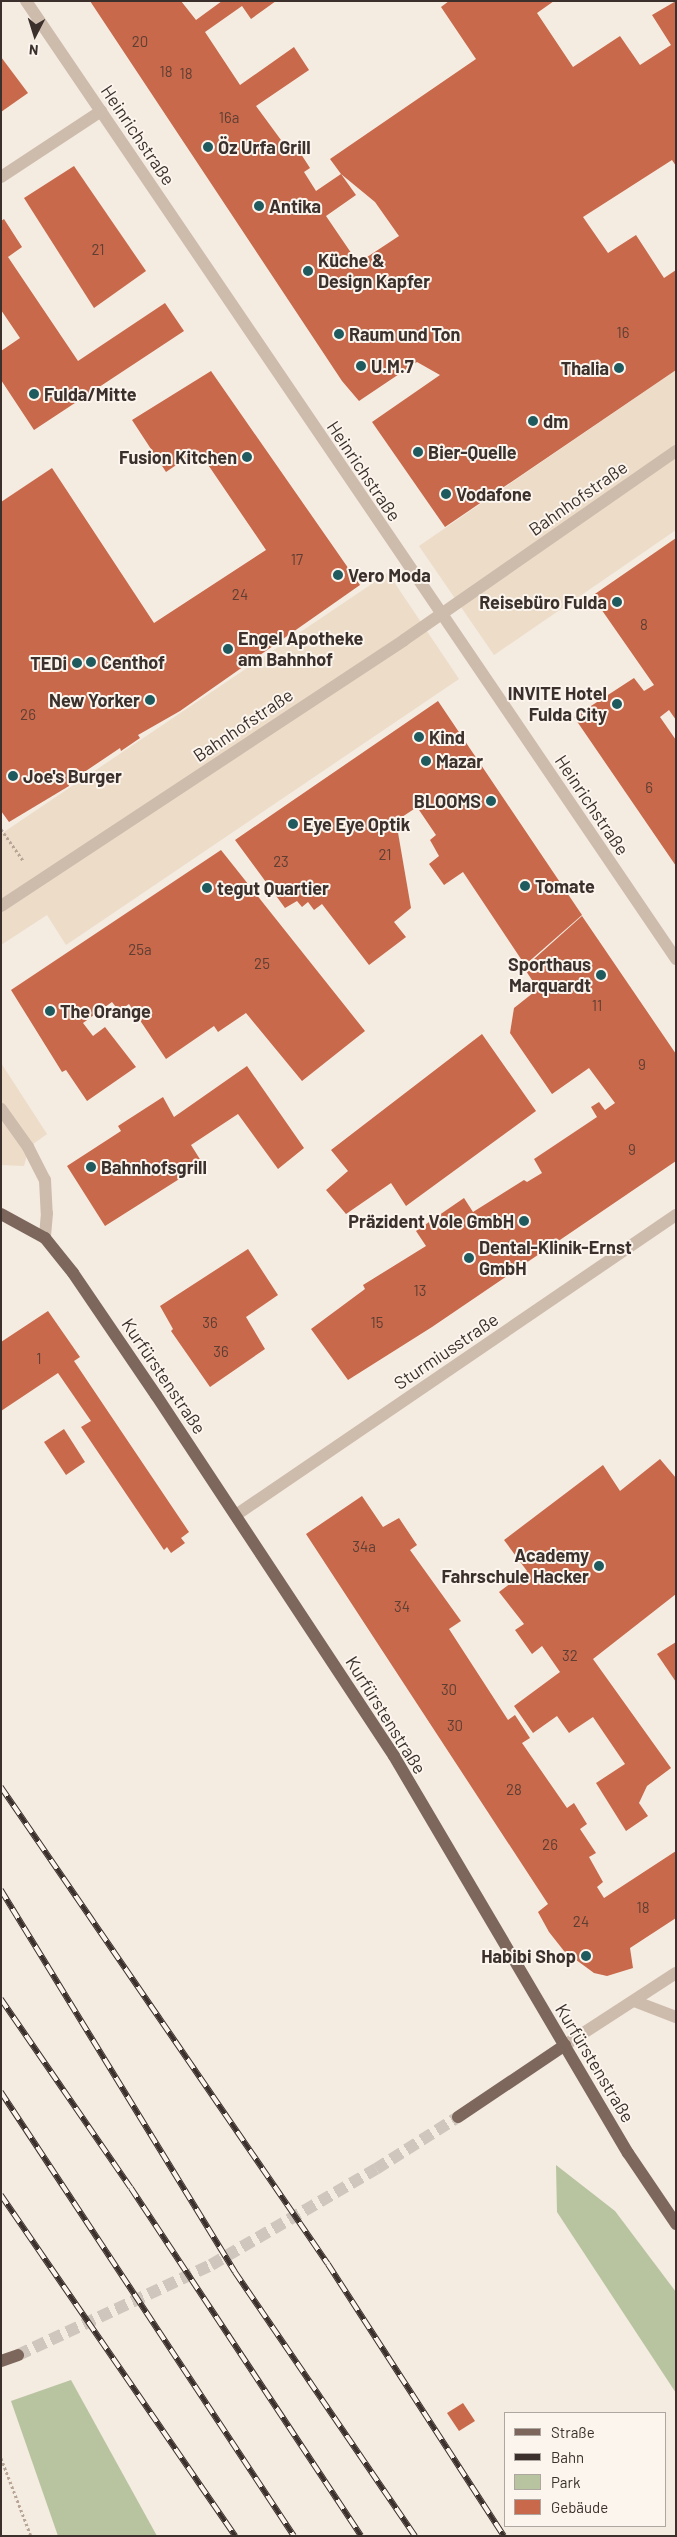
<!DOCTYPE html>
<meta charset="utf-8">
<style>
body{margin:0}
#map{position:relative;width:677px;height:2537px;overflow:hidden;background:#f4ebe1;font-family:Barlow,sans-serif}
div>[style]{position:absolute}
.green>*{inset:0;background:#b8c4a0}
.plaza>*{inset:0;background:#ecdcc8}
.building>*{inset:0;background:#c8694b}
.major-tunnel>*{height:12px;margin-top:-6px;transform-origin:0;background:repeating-linear-gradient(90deg,#cfc6bd 0 12px,transparent 0 18px)}
.path>*{height:3px;margin-top:-1.5px;transform-origin:0;background:repeating-linear-gradient(90deg,#b9a596 0 2.5px,transparent 0 5px)}
.minor>*{height:12px;margin:-6px;padding:0 6px;transform-origin:6px;border-radius:6px;background:#cdbbac}
.major>*{height:12px;margin:-6px;padding:0 6px;transform-origin:6px;border-radius:6px;background:#7d675c}
.rail>*{height:5.5px;margin-top:-2.75px;transform-origin:0;background:repeating-linear-gradient(90deg,#fbf5ee 0 11px,#3b302b 0 22px);box-sizing:border-box;border-block:1px solid #3b302b}
.dots>*{width:14px;height:14px;translate:-50% -50%;box-sizing:border-box;border:2px solid #fbf5ee;border-radius:50%}
span{translate:-50% -50%;white-space:nowrap;text-align:center;line-height:1.15;-webkit-text-stroke:4px #fbf5ee;paint-order:stroke}
.number-label{font-size:15px;color:#5e3e33}
.number-label span{-webkit-text-stroke-width:0}
.street-label{font-size:18px;color:#3b302b}
.poi-label{font-size:18px;color:#3b302b;font-weight:700}
.left{translate:0 -50%;text-align:left}
.right{translate:-100% -50%;text-align:right}
.frame{position:absolute;inset:0;border:2px solid #3b302b;pointer-events:none}
.legend{position:absolute;left:504px;top:2412px;width:162px;height:115px;box-sizing:border-box;background:#fbf5ee;border:1px solid #aea6a0;margin:0;padding:6px 9px;list-style:none;font-size:15px;color:#3b302b}
.legend li{display:flex;align-items:center;gap:10px;height:25px}
.legend b{width:25px;border:1px solid #aea6a0}
.north{position:absolute;left:10px;top:10px;width:50px;height:50px;-webkit-text-stroke:4px #fbf5ee;paint-order:stroke;rotate:185deg;font-size:14px;font-weight:700;line-height:20px;text-align:center;color:#3b302b}
.north::after{content:'';display:block;margin:auto;width:18px;height:22px;background:#3b302b;clip-path:polygon(50% 0,100% 100%,50% 72%,0 100%)}
</style>
<div id="map">
<div class="green">
<i style="clip-path:polygon(556px 2165px,615px 2211px,676px 2292px,676px 2393px,557px 2212px)"></i>
<i style="clip-path:polygon(71px 2380px,157px 2536px,58px 2536px,11px 2401px)"></i>
</div>
<div class="plaza">
<i style="clip-path:polygon(676px 370px,676px 530px,494px 655px,419px 546px)"></i>
<i style="clip-path:polygon(388px 573px,459px 679px,66px 945px,47px 915px,1px 945px,1px 834px)"></i>
<i style="clip-path:polygon(1px 1063px,47px 1134px,29px 1147px,24px 1166px,1px 1165px)"></i>
</div>
<div class="building">
<i style="clip-path:polygon(90px 1px,181px 1px,196px 20px,222px 1px,276px 1px,251px 19px,242px 6px,205px 32px,240px 85px,294px 47px,309px 70px,256px 106px,292px 155px,299px 151px,310px 168px,304px 172px,316px 191px,341px 174px,356px 195px,326px 216px,358px 263px,399px 236px,375px 202px,341px 174px,330px 159px,476px 59px,441px 7px,449px 1px,554px 1px,537px 13px,573px 67px,620px 36px,640px 65px,671px 45px,652px 15px,676px 1px,676px 166px,672px 160px,583px 217px,608px 253px,636px 235px,664px 278px,676px 270px,676px 370px,445px 527px,372px 422px,440px 375px,417px 362px,359px 401px,342px 381px)"></i>
<i style="clip-path:polygon(1px 57px,28px 93px,1px 112px)"></i>
<i style="clip-path:polygon(74px 166px,146px 271px,94px 308px,24px 198px)"></i>
<i style="clip-path:polygon(4px 219px,22px 247px,8px 257px,78px 361px,165px 303px,184px 331px,34px 430px,1px 380px,1px 351px,20px 338px,1px 310px,1px 221px)"></i>
<i style="clip-path:polygon(211px 371px,360px 585px,180px 711px,138px 735px,140px 738px,121px 751px,120px 748px,68px 783px,69px 786px,9px 822px,1px 811px,1px 502px,52px 468px,154px 623px,266px 550px,198px 450px,166px 472px,132px 420px)"></i>
<i style="clip-path:polygon(676px 538px,676px 720px,669px 710px,660px 717px,676px 740px,676px 866px,574px 717px,634px 678px,644px 691px,654px 685px,592px 596px)"></i>
<i style="clip-path:polygon(438px 701px,582px 915px,525px 965px,463px 872px,444px 885px,429px 864px,439px 856px,430px 840px,436px 835px,417px 807px,396px 821px,411px 908px,394px 922px,406px 937px,369px 965px,322px 904px,314px 910px,308px 902px,302px 907px,297px 901px,285px 908px,235px 840px)"></i>
<i style="clip-path:polygon(221px 850px,365px 1031px,302px 1081px,246px 1013px,218px 1032px,214px 1026px,166px 1059px,129px 1004px,119px 1011px,112px 1002px,83px 1023px,93px 1036px,105px 1027px,136px 1067px,87px 1101px,66px 1070px,62px 1072px,11px 990px)"></i>
<i style="clip-path:polygon(582px 916px,676px 1054px,676px 1161px,432px 1327px,348px 1380px,311px 1329px,365px 1289px,363px 1285px,426px 1246px,416px 1231px,464px 1198px,473px 1212px,524px 1180px,527px 1182px,542px 1173px,534px 1159px,597px 1117px,591px 1107px,599px 1102px,605px 1110px,615px 1103px,589px 1068px,552px 1094px,510px 1033px,514px 1008px,538px 989px,524px 968px)"></i>
<i style="clip-path:polygon(482px 1034px,536px 1111px,406px 1206px,391px 1183px,346px 1214px,326px 1190px,348px 1171px,331px 1150px)"></i>
<i style="clip-path:polygon(247px 1066px,304px 1148px,278px 1169px,238px 1114px,191px 1145px,203px 1164px,105px 1226px,67px 1166px,121px 1131px,118px 1126px,163px 1097px,174px 1117px)"></i>
<i style="clip-path:polygon(248px 1249px,278px 1295px,246px 1317px,265px 1349px,210px 1387px,171px 1331px,173px 1329px,160px 1306px)"></i>
<i style="clip-path:polygon(48px 1311px,80px 1357px,74px 1361px,189px 1532px,181px 1538px,185px 1543px,171px 1553px,167px 1547px,164px 1550px,81px 1427px,91px 1421px,58px 1373px,1px 1411px,1px 1342px)"></i>
<i style="clip-path:polygon(64px 1429px,85px 1462px,66px 1475px,44px 1442px)"></i>
<i style="clip-path:polygon(660px 1459px,676px 1478px,676px 1594px,593px 1659px,671px 1768px,647px 1786px,639px 1803px,648px 1816px,626px 1831px,596px 1783px,625px 1764px,593px 1717px,569px 1733px,557px 1716px,533px 1733px,514px 1706px,560px 1672px,542px 1646px,532px 1654px,515px 1630px,524px 1624px,499px 1592px,527px 1571px,504px 1540px,603px 1465px,620px 1491px)"></i>
<i style="clip-path:polygon(362px 1496px,383px 1527px,399px 1518px,417px 1545px,410px 1550px,461px 1621px,449px 1629px,508px 1720px,515px 1715px,530px 1738px,522px 1743px,567px 1808px,574px 1803px,587px 1824px,580px 1829px,596px 1853px,589px 1857px,603px 1882px,597px 1887px,604px 1898px,676px 1851px,676px 1918px,630px 1948px,633px 1968px,607px 1976px,594px 1973px,564px 1951px,549px 1932px,538px 1912px,548px 1904px,306px 1534px)"></i>
<i style="clip-path:polygon(676px 1642px,676px 1682px,657px 1654px)"></i>
<i style="clip-path:polygon(463px 2403px,475px 2421px,459px 2431px,447px 2413px)"></i>
</div>
<div class="major-tunnel">
<i style="left:18px;top:2355px;width:213px;rotate:-25deg"></i>
<i style="left:211px;top:2265px;width:191px;rotate:-30.2deg"></i>
<i style="left:376px;top:2169px;width:97px;rotate:-32.4deg"></i>
</div>
<div class="path">
<i style="left:1px;top:829px;width:39px;rotate:55deg"></i>
<i style="left:1px;top:2458px;width:84px;rotate:69deg"></i>
</div>
<div class="minor">
<i style="left:26px;top:1px;width:1158px;rotate:55.84deg"></i>
<i style="left:1px;top:177px;width:120px;rotate:-33.4deg"></i>
<i style="left:1px;top:906px;width:483px;rotate:-33.4deg"></i>
<i style="left:404px;top:640px;width:331px;rotate:-34.8deg"></i>
<i style="left:1px;top:1109px;width:47px;rotate:54.6deg"></i>
<i style="left:28px;top:1147px;width:37px;rotate:63deg"></i>
<i style="left:45px;top:1180px;width:33px;rotate:87deg"></i>
<i style="left:47px;top:1213px;width:25px;rotate:95deg"></i>
<i style="left:236px;top:1515px;width:533px;rotate:-34.29deg"></i>
<i style="left:634px;top:2001px;width:45px;rotate:20.9deg"></i>
<i style="left:565px;top:2045px;width:132px;rotate:-33deg"></i>
</div>
<div class="major">
<i style="left:1px;top:1214px;width:50px;rotate:28.6deg"></i>
<i style="left:45px;top:1238px;width:45px;rotate:51.3deg"></i>
<i style="left:73px;top:1273px;width:148px;rotate:55.8deg"></i>
<i style="left:156px;top:1395px;width:432px;rotate:56.6deg"></i>
<i style="left:394px;top:1756px;width:461px;rotate:59.5deg"></i>
<i style="left:628px;top:2153px;width:86px;rotate:55.9deg"></i>
<i style="left:458px;top:2117px;width:129px;rotate:-33.9deg"></i>
<i style="left:1px;top:2361px;width:18px;rotate:-19deg"></i>
</div>
<div class="rail">
<i style="left:1px;top:1787px;width:578px;rotate:55.57deg"></i>
<i style="left:328px;top:2264px;width:324px;rotate:57.1deg"></i>
<i style="left:1px;top:1890px;width:448px;rotate:58.5deg"></i>
<i style="left:235px;top:2272px;width:320px;rotate:55.7deg"></i>
<i style="left:1px;top:1999px;width:229px;rotate:55.5deg"></i>
<i style="left:131px;top:2188px;width:417px;rotate:56.5deg"></i>
<i style="left:1px;top:2092px;width:532px;rotate:56.58deg"></i>
<i style="left:1px;top:2195px;width:414px;rotate:55.5deg"></i>
</div>
<div class="dots">
<i style="left:208px;top:147px;background:#1f5a5e"></i>
<i style="left:259px;top:206px;background:#1f5a5e"></i>
<i style="left:308px;top:271px;background:#1f5a5e"></i>
<i style="left:339px;top:334px;background:#1f5a5e"></i>
<i style="left:361px;top:366px;background:#1f5a5e"></i>
<i style="left:619px;top:368px;background:#1f5a5e"></i>
<i style="left:34px;top:394px;background:#1f5a5e"></i>
<i style="left:533px;top:421px;background:#1f5a5e"></i>
<i style="left:418px;top:452px;background:#1f5a5e"></i>
<i style="left:247px;top:457px;background:#1f5a5e"></i>
<i style="left:446px;top:494px;background:#1f5a5e"></i>
<i style="left:338px;top:575px;background:#1f5a5e"></i>
<i style="left:617px;top:602px;background:#1f5a5e"></i>
<i style="left:228px;top:649px;background:#1f5a5e"></i>
<i style="left:91px;top:662px;background:#1f5a5e"></i>
<i style="left:77px;top:663px;background:#1f5a5e"></i>
<i style="left:150px;top:700px;background:#1f5a5e"></i>
<i style="left:617px;top:704px;background:#1f5a5e"></i>
<i style="left:419px;top:737px;background:#1f5a5e"></i>
<i style="left:426px;top:761px;background:#1f5a5e"></i>
<i style="left:13px;top:776px;background:#1f5a5e"></i>
<i style="left:491px;top:801px;background:#1f5a5e"></i>
<i style="left:293px;top:824px;background:#1f5a5e"></i>
<i style="left:525px;top:886px;background:#1f5a5e"></i>
<i style="left:207px;top:888px;background:#1f5a5e"></i>
<i style="left:601px;top:975px;background:#1f5a5e"></i>
<i style="left:50px;top:1011px;background:#1f5a5e"></i>
<i style="left:91px;top:1167px;background:#1f5a5e"></i>
<i style="left:524px;top:1221px;background:#1f5a5e"></i>
<i style="left:469px;top:1258px;background:#1f5a5e"></i>
<i style="left:599px;top:1566px;background:#1f5a5e"></i>
<i style="left:586px;top:1956px;background:#1f5a5e"></i>
</div>
<div class="number-label">
<span style="left:140px;top:42px">20</span>
<span style="left:166px;top:72px">18</span>
<span style="left:186px;top:74px">18</span>
<span style="left:229px;top:118px">16a</span>
<span style="left:98px;top:250px">21</span>
<span style="left:623px;top:333px">16</span>
<span style="left:297px;top:560px">17</span>
<span style="left:240px;top:595px">24</span>
<span style="left:644px;top:625px">8</span>
<span style="left:28px;top:715px">26</span>
<span style="left:649px;top:788px">6</span>
<span style="left:385px;top:855px">21</span>
<span style="left:281px;top:862px">23</span>
<span style="left:140px;top:950px">25a</span>
<span style="left:262px;top:964px">25</span>
<span style="left:597px;top:1006px">11</span>
<span style="left:642px;top:1065px">9</span>
<span style="left:632px;top:1150px">9</span>
<span style="left:420px;top:1291px">13</span>
<span style="left:210px;top:1323px">36</span>
<span style="left:377px;top:1323px">15</span>
<span style="left:221px;top:1352px">36</span>
<span style="left:39px;top:1359px">1</span>
<span style="left:364px;top:1547px">34a</span>
<span style="left:402px;top:1607px">34</span>
<span style="left:570px;top:1656px">32</span>
<span style="left:449px;top:1690px">30</span>
<span style="left:455px;top:1726px">30</span>
<span style="left:514px;top:1790px">28</span>
<span style="left:550px;top:1845px">26</span>
<span style="left:643px;top:1908px">18</span>
<span style="left:581px;top:1922px">24</span>
</div>
<div class="street-label">
<span style="left:138px;top:135px;rotate:56deg">Heinrichstraße</span>
<span style="left:364px;top:471px;rotate:56deg">Heinrichstraße</span>
<span style="left:578px;top:498px;rotate:-35deg">Bahnhofstraße</span>
<span style="left:243px;top:725px;rotate:-34deg">Bahnhofstraße</span>
<span style="left:592px;top:805px;rotate:56deg">Heinrichstraße</span>
<span style="left:446px;top:1351px;rotate:-34deg">Sturmiusstraße</span>
<span style="left:164px;top:1376px;rotate:56deg">Kurfürstenstraße</span>
<span style="left:386px;top:1715px;rotate:58deg">Kurfürstenstraße</span>
<span style="left:595px;top:2063px;rotate:59deg">Kurfürstenstraße</span>
</div>
<div class="poi-label">
<span class="left" style="left:218px;top:147px">Öz Urfa Grill</span>
<span class="left" style="left:269px;top:206px">Antika</span>
<span class="left" style="left:318px;top:271px">Küche &amp;<br>Design Kapfer</span>
<span class="left" style="left:349px;top:334px">Raum und Ton</span>
<span class="left" style="left:371px;top:366px">U.M.7</span>
<span class="right" style="left:609px;top:368px">Thalia</span>
<span class="left" style="left:44px;top:394px">Fulda/Mitte</span>
<span class="left" style="left:543px;top:421px">dm</span>
<span class="left" style="left:428px;top:452px">Bier-Quelle</span>
<span class="right" style="left:237px;top:457px">Fusion Kitchen</span>
<span class="left" style="left:456px;top:494px">Vodafone</span>
<span class="left" style="left:348px;top:575px">Vero Moda</span>
<span class="right" style="left:607px;top:602px">Reisebüro Fulda</span>
<span class="left" style="left:238px;top:649px">Engel Apotheke<br>am Bahnhof</span>
<span class="left" style="left:101px;top:662px">Centhof</span>
<span class="right" style="left:67px;top:663px">TEDi</span>
<span class="right" style="left:607px;top:704px">INVITE Hotel<br>Fulda City</span>
<span class="right" style="left:140px;top:700px">New Yorker</span>
<span class="left" style="left:429px;top:737px">Kind</span>
<span class="left" style="left:436px;top:761px">Mazar</span>
<span class="left" style="left:23px;top:776px">Joe's Burger</span>
<span class="right" style="left:481px;top:801px">BLOOMS</span>
<span class="left" style="left:303px;top:824px">Eye Eye Optik</span>
<span class="left" style="left:535px;top:886px">Tomate</span>
<span class="left" style="left:217px;top:888px">tegut Quartier</span>
<span class="right" style="left:591px;top:975px">Sporthaus<br>Marquardt</span>
<span class="left" style="left:60px;top:1011px">The Orange</span>
<span class="left" style="left:101px;top:1167px">Bahnhofsgrill</span>
<span class="right" style="left:514px;top:1221px">Präzident Vole GmbH</span>
<span class="left" style="left:479px;top:1258px">Dental-Klinik-Ernst<br>GmbH</span>
<span class="right" style="left:589px;top:1566px">Academy<br>Fahrschule Hacker</span>
<span class="right" style="left:576px;top:1956px">Habibi Shop</span>
</div>
<div class="frame"></div>
<ul class="legend">
<li><b style="height:6px;background:#7d675c"></b>Straße</li>
<li><b style="height:6px;background:#3b302b"></b>Bahn</li>
<li><b style="height:14px;background:#b8c4a0"></b>Park</li>
<li><b style="height:14px;background:#c8694b"></b>Gebäude</li>
</ul>
<div class="north">N</div>
</div>
